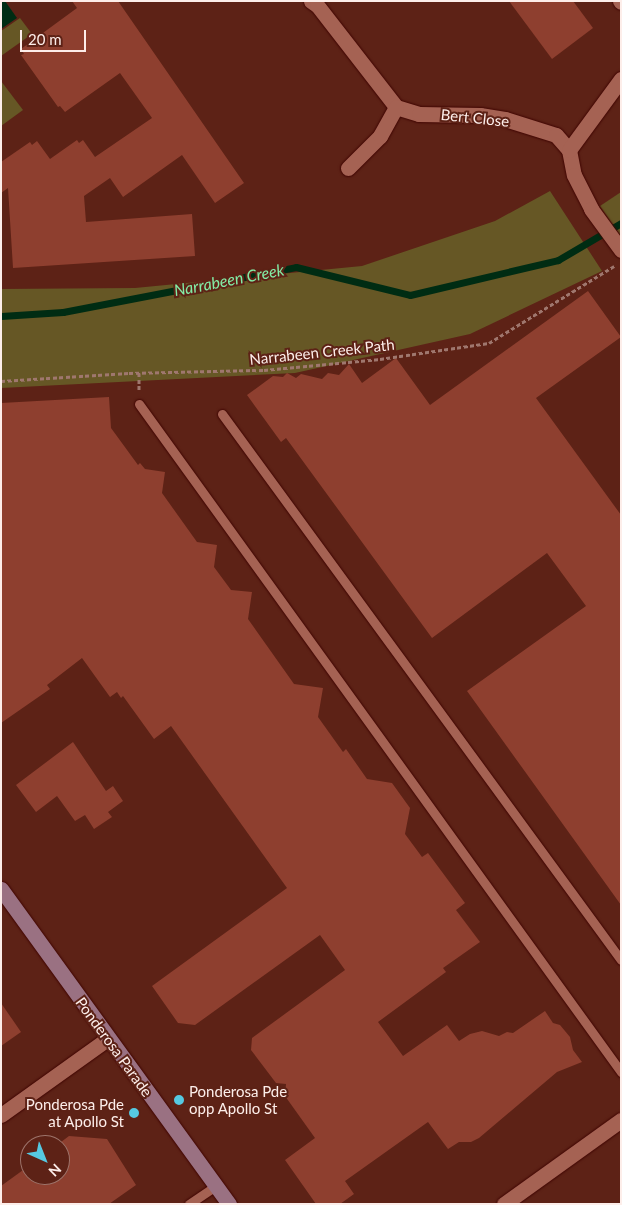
<!DOCTYPE html>
<style>
body{margin:0}
#map{position:relative;width:622px;height:1205px;overflow:hidden;background:#5d2216;font-family:Lato,sans-serif}
div>[style]{position:absolute}
.green>*{inset:0;background:#665725}
.water>*{inset:0;background:#002c13}
.stream>*{height:7px;margin:-3.5px;padding:0 3.5px;transform-origin:3.5px;border-radius:3.5px;background:#002c13}
.building>*{inset:0;background:#8e3f2f}
.path>*{height:3px;margin-top:-1.5px;transform-origin:0;background:repeating-linear-gradient(90deg,#9f776e 0 4px,transparent 0 6.5px)}
.roads{filter:drop-shadow(0 0 1px #400500) drop-shadow(0 0 1px #400500)}
.lane>*{height:9px;margin:-4.5px;padding:0 4.5px;transform-origin:4.5px;border-radius:4.5px;background:#a56253}
.street>*{height:15px;margin:-7.5px;padding:0 7.5px;transform-origin:7.5px;border-radius:7.5px;background:#a56253}
.secondary>*{height:15px;margin:-7.5px;padding:0 7.5px;transform-origin:7.5px;border-radius:7.5px;background:#9a7182}
.dots>*{width:14px;height:14px;translate:-50% -50%;box-sizing:border-box;border:2px solid #5d2216;border-radius:50%}
span{translate:-50% -50%;white-space:nowrap;text-align:center;line-height:1.15;-webkit-text-stroke:4px #5d2216;paint-order:stroke}
.street-label{font-size:15px;color:#fdeeea}
.poi-label{font-size:15px;color:#fdeeea}
.left{translate:0 -50%;text-align:left}
.right{translate:-100% -50%;text-align:right}
.water-label{font-size:16px;color:#83eda6;font-style:italic}
.frame{position:absolute;inset:0;border:2px solid #fdeeea;pointer-events:none}
.north{position:absolute;left:20px;top:1135px;width:50px;height:50px;box-sizing:border-box;background:#5d2216;border:1px solid #9d746b;border-radius:50%;rotate:136deg;font-size:14px;font-weight:700;line-height:20px;text-align:center;color:#fdeeea}
.north::after{content:'';display:block;margin:auto;width:18px;height:22px;background:#56c9e1;clip-path:polygon(50% 0,100% 100%,50% 72%,0 100%)}
.scale{position:absolute;left:20px;top:30px;width:66px;height:22px;box-sizing:border-box;border:2px solid #fdeeea;border-top:0;padding-left:6px;font-size:15px;line-height:18px;white-space:nowrap;color:#fdeeea;-webkit-text-stroke:4px #5d2216;paint-order:stroke}
</style>
<div id="map">
<div class="green">
<i style="clip-path:polygon(20px 18px,32px 34px,1px 56px,1px 31px)"></i>
<i style="clip-path:polygon(1px 81px,23px 110px,1px 126px)"></i>
<i style="clip-path:polygon(550px 191px,602px 271px,470px 334px,295px 373px,1px 388px,1px 289px,135px 288px,362px 266px,495px 221px)"></i>
<i style="clip-path:polygon(621px 192px,621px 236px,600px 206px)"></i>
</div>
<div class="water">
<i style="clip-path:polygon(1px 1px,5px 1px,17px 18px,1px 29px)"></i>
</div>
<div class="stream">
<i style="left:1px;top:316px;width:62px;rotate:-3.7deg"></i>
<i style="left:63px;top:312px;width:237px;rotate:-10.9deg"></i>
<i style="left:296px;top:267px;width:117px;rotate:13.8deg"></i>
<i style="left:410px;top:295px;width:152px;rotate:-13.3deg"></i>
<i style="left:558px;top:260px;width:73px;rotate:-30.4deg"></i>
</div>
<div class="building">
<i style="clip-path:polygon(72px 1px,118px 1px,244px 183px,215px 203px,182px 155px,123px 197px,110px 178px,84px 196px,86px 222px,192px 214px,195px 256px,13px 268px,8px 188px,1px 193px,1px 162px,30px 142px,32px 145px,37px 141px,50px 159px,77px 140px,79px 143px,83px 140px,95px 157px,152px 118px,120px 73px,65px 112px,60px 106px,58px 107px,21px 55px,24px 54px,21px 49px,77px 8px)"></i>
<i style="clip-path:polygon(509px 1px,573px 1px,593px 28px,552px 59px)"></i>
<i style="clip-path:polygon(588px 291px,621px 337px,536px 398px,621px 515px,621px 905px,467px 691px,586px 606px,547px 553px,432px 638px,286px 438px,281px 442px,247px 395px,273px 376px,283px 377px,287px 373px,296px 378px,301px 374px,322px 379px,328px 373px,339px 375px,349px 364px,362px 383px,396px 358px,430px 405px)"></i>
<i style="clip-path:polygon(109px 397px,111px 428px,138px 465px,140px 463px,145px 469px,165px 472px,162px 493px,197px 542px,217px 545px,214px 567px,231px 590px,252px 592px,248px 619px,294px 684px,323px 688px,318px 717px,343px 752px,346px 749px,367px 779px,392px 783px,410px 808px,405px 834px,422px 857px,428px 853px,465px 903px,456px 910px,480px 942px,443px 968px,446px 972px,378px 1022px,403px 1056px,447px 1025px,459px 1041px,470px 1034px,482px 1031px,499px 1036px,507px 1032px,513px 1033px,545px 1011px,553px 1023px,560px 1025px,570px 1037px,573px 1050px,582px 1062px,557px 1072px,479px 1138px,471px 1142px,459px 1142px,448px 1149px,428px 1122px,345px 1181px,354px 1194px,340px 1204px,316px 1204px,285px 1160px,315px 1138px,285px 1096px,286px 1084px,276px 1083px,251px 1050px,252px 1038px,345px 970px,320px 935px,195px 1025px,178px 1023px,152px 986px,287px 888px,171px 726px,154px 739px,123px 696px,121px 698px,117px 692px,110px 697px,82px 658px,47px 685px,50px 689px,1px 723px,1px 403px)"></i>
<i style="clip-path:polygon(73px 742px,106px 791px,113px 786px,123px 801px,108px 812px,112px 817px,94px 829px,85px 815px,75px 821px,57px 796px,36px 812px,16px 785px)"></i>
<i style="clip-path:polygon(1px 1003px,21px 1032px,1px 1046px)"></i>
<i style="clip-path:polygon(69px 1136px,107px 1139px,136px 1185px,109px 1204px,1px 1204px,1px 1186px,30px 1165px,30px 1175px,60px 1175px,60px 1145px,57px 1145px)"></i>
</div>
<div class="path">
<i style="left:1px;top:381px;width:128px;rotate:-3.6deg"></i>
<i style="left:129px;top:373px;width:135px;rotate:-1.3deg"></i>
<i style="left:264px;top:370px;width:117px;rotate:-5.4deg"></i>
<i style="left:380px;top:359px;width:110px;rotate:-8.4deg"></i>
<i style="left:489px;top:343px;width:147px;rotate:-31.6deg"></i>
<i style="left:139px;top:390px;width:17px;rotate:-90deg"></i>
</div>
<div class="roads">
<div class="lane">
<i style="left:139px;top:404px;width:824px;rotate:54.19deg"></i>
<i style="left:222px;top:414px;width:676px;rotate:53.84deg"></i>
<i style="left:189px;top:1204px;width:32px;rotate:-34deg"></i>
</div>
<div class="street">
<i style="left:311px;top:1px;width:7px;rotate:34deg"></i>
<i style="left:317px;top:5px;width:129px;rotate:52.2deg"></i>
<i style="left:396px;top:107px;width:24px;rotate:17deg"></i>
<i style="left:419px;top:114px;width:61px;rotate:0.9deg"></i>
<i style="left:480px;top:115px;width:25px;rotate:9deg"></i>
<i style="left:505px;top:119px;width:53px;rotate:17.4deg"></i>
<i style="left:556px;top:135px;width:20px;rotate:49deg"></i>
<i style="left:569px;top:150px;width:25px;rotate:79deg"></i>
<i style="left:574px;top:175px;width:38px;rotate:63deg"></i>
<i style="left:591px;top:209px;width:51px;rotate:53.8deg"></i>
<i style="left:620px;top:1px;width:1px;rotate:45deg"></i>
<i style="left:569px;top:150px;width:88px;rotate:-53.8deg"></i>
<i style="left:348px;top:168px;width:45px;rotate:-45deg"></i>
<i style="left:380px;top:136px;width:33px;rotate:-61deg"></i>
<i style="left:1px;top:1115px;width:130px;rotate:-35.6deg"></i>
<i style="left:504px;top:1204px;width:144px;rotate:-35.7deg"></i>
</div>
<div class="secondary">
<i style="left:1px;top:889px;width:389px;rotate:54.1deg"></i>
</div>
</div>
<div class="dots">
<i style="left:179px;top:1100px;background:#56c9e1"></i>
<i style="left:134px;top:1113px;background:#56c9e1"></i>
</div>
<div class="street-label">
<span style="left:475px;top:118px;rotate:6deg">Bert Close</span>
<span style="left:322px;top:352px;rotate:-6deg">Narrabeen Creek Path</span>
<span style="left:114px;top:1047px;rotate:54deg">Ponderosa Parade</span>
</div>
<div class="poi-label">
<span class="left" style="left:189px;top:1100px">Ponderosa Pde<br>opp Apollo St</span>
<span class="right" style="left:124px;top:1113px">Ponderosa Pde<br>at Apollo St</span>
</div>
<div class="water-label">
<span style="left:229px;top:280px;rotate:-11deg">Narrabeen Creek</span>
</div>
<div class="frame"></div>
<div class="north">N</div>
<div class="scale">20 m</div>
</div>
